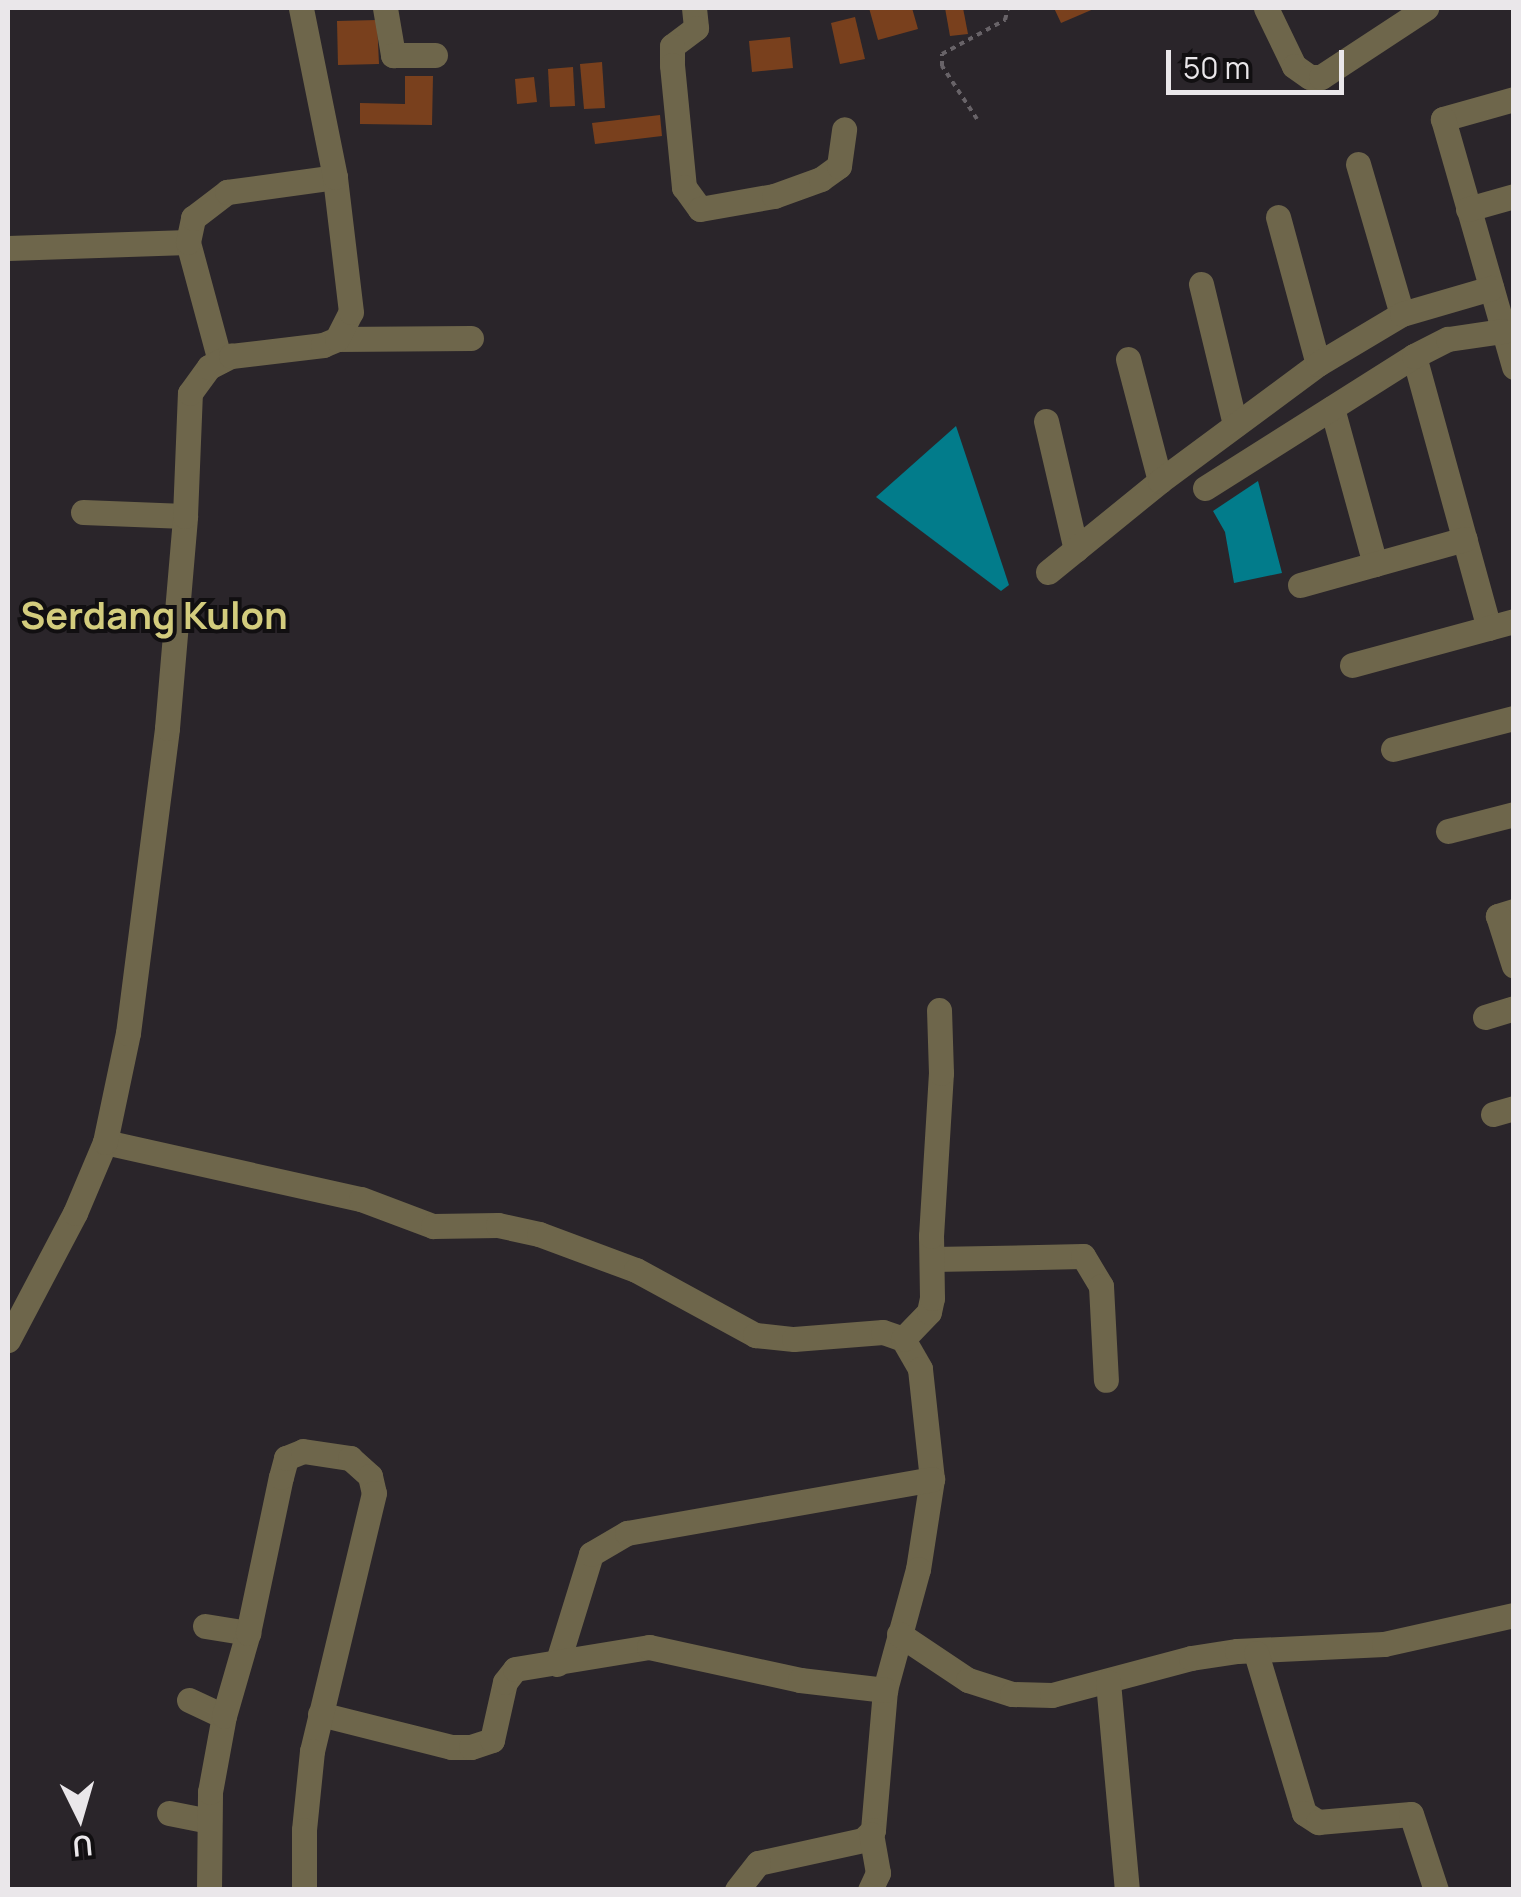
<!DOCTYPE html>
<style>
body{margin:0}
#map{position:relative;width:1521px;height:1897px;overflow:hidden;background:#2a252a;font-family:Manrope,sans-serif}
div>[style]{position:absolute}
.water>*{inset:0;background:#027c8b}
.building>*{inset:0;background:#79401d}
.path>*{height:4px;margin-top:-2px;transform-origin:0;background:repeating-linear-gradient(90deg,#686368 0 5px,transparent 0 10px)}
.minor>*{height:25px;margin:-12.5px;padding:0 12.5px;transform-origin:12.5px;border-radius:12.5px;background:#6e664b}
span{translate:-50% -50%;white-space:nowrap;text-align:center;line-height:1.15;-webkit-text-stroke:8px #110f11;paint-order:stroke}
.quarter-label{font-size:38px;color:#d3cc7d;font-weight:700}
.frame{position:absolute;inset:0;border:10px solid #eae7ea;pointer-events:none}
.north{position:absolute;left:30px;top:1767px;width:100px;height:100px;-webkit-text-stroke:8px #110f11;paint-order:stroke;rotate:175deg;font-size:28px;font-weight:700;line-height:40px;text-align:center;color:#eae7ea}
.north::after{content:'';display:block;margin:auto;width:35px;height:45px;background:#eae7ea;clip-path:polygon(50% 0,100% 100%,50% 72%,0 100%)}
.scale{position:absolute;left:1166px;top:50px;width:178px;height:45px;box-sizing:border-box;border:5px solid #eae7ea;border-top:0;padding-left:12px;font-size:30px;line-height:35px;white-space:nowrap;color:#eae7ea;-webkit-text-stroke:8px #110f11;paint-order:stroke}
</style>
<div id="map">
<div class="water">
<i style="clip-path:polygon(956px 426px,1009px 585px,1001px 591px,876px 497px)"></i>
<i style="clip-path:polygon(1258px 481px,1282px 573px,1234px 583px,1225px 532px,1213px 511px)"></i>
</div>
<div class="building">
<i style="clip-path:polygon(869px 8px,912px 8px,918px 29px,878px 40px)"></i>
<i style="clip-path:polygon(945px 8px,963px 8px,968px 34px,950px 36px)"></i>
<i style="clip-path:polygon(1054px 8px,1096px 8px,1061px 23px)"></i>
<i style="clip-path:polygon(855px 17px,865px 59px,840px 64px,831px 23px)"></i>
<i style="clip-path:polygon(377px 20px,379px 64px,338px 65px,337px 21px)"></i>
<i style="clip-path:polygon(790px 37px,793px 68px,752px 72px,749px 41px)"></i>
<i style="clip-path:polygon(602px 62px,605px 108px,584px 109px,580px 64px)"></i>
<i style="clip-path:polygon(573px 67px,575px 106px,550px 107px,548px 69px)"></i>
<i style="clip-path:polygon(405px 76px,433px 76px,432px 125px,360px 124px,360px 103px,405px 104px)"></i>
<i style="clip-path:polygon(534px 77px,537px 102px,517px 104px,515px 79px)"></i>
<i style="clip-path:polygon(660px 115px,662px 136px,595px 144px,592px 123px)"></i>
</div>
<div class="path">
<i style="left:977px;top:119px;width:64px;rotate:-123.4deg"></i>
<i style="left:942px;top:66px;width:12px;rotate:-90deg"></i>
<i style="left:942px;top:54px;width:72px;rotate:-28.4deg"></i>
<i style="left:1005px;top:20px;width:12px;rotate:-76deg"></i>
</div>
<div class="minor">
<i style="left:385px;top:8px;width:48px;rotate:80.3deg"></i>
<i style="left:393px;top:55px;width:42px"></i>
<i style="left:694px;top:8px;width:20px;rotate:84deg"></i>
<i style="left:696px;top:28px;width:30px;rotate:143deg"></i>
<i style="left:672px;top:46px;width:19px;rotate:90deg"></i>
<i style="left:672px;top:65px;width:123px;rotate:84.4deg"></i>
<i style="left:684px;top:187px;width:27px;rotate:54deg"></i>
<i style="left:700px;top:209px;width:75px;rotate:-10deg"></i>
<i style="left:774px;top:196px;width:50px;rotate:-19.9deg"></i>
<i style="left:821px;top:179px;width:22px;rotate:-36deg"></i>
<i style="left:839px;top:166px;width:37px;rotate:-82deg"></i>
<i style="left:1266px;top:8px;width:64px;rotate:64.2deg"></i>
<i style="left:1294px;top:66px;width:19px;rotate:35deg"></i>
<i style="left:1310px;top:77px;width:11px"></i>
<i style="left:1321px;top:77px;width:126px;rotate:-33.3deg"></i>
<i style="left:1514px;top:99px;width:74px;rotate:164.3deg"></i>
<i style="left:1443px;top:119px;width:258px;rotate:74deg"></i>
<i style="left:1358px;top:164px;width:156px;rotate:73.7deg"></i>
<i style="left:1468px;top:209px;width:48px;rotate:-15.8deg"></i>
<i style="left:1278px;top:217px;width:152px;rotate:74.8deg"></i>
<i style="left:8px;top:248px;width:180px;rotate:-1.9deg"></i>
<i style="left:1201px;top:284px;width:145px;rotate:76.4deg"></i>
<i style="left:337px;top:339px;width:134px;rotate:-0.4deg"></i>
<i style="left:1414px;top:356px;width:282px;rotate:74.6deg"></i>
<i style="left:1128px;top:359px;width:126px;rotate:75.3deg"></i>
<i style="left:220px;top:361px;width:123px;rotate:-105.1deg"></i>
<i style="left:188px;top:242px;width:25px;rotate:-78deg"></i>
<i style="left:193px;top:218px;width:43px;rotate:-37.4deg"></i>
<i style="left:227px;top:192px;width:109px;rotate:-7.9deg"></i>
<i style="left:1332px;top:408px;width:162px;rotate:74.6deg"></i>
<i style="left:1046px;top:421px;width:132px;rotate:76.9deg"></i>
<i style="left:1205px;top:488px;width:247px;rotate:-32.3deg"></i>
<i style="left:1414px;top:356px;width:38px;rotate:-27deg"></i>
<i style="left:1448px;top:339px;width:56px;rotate:-8.3deg"></i>
<i style="left:83px;top:512px;width:102px;rotate:2.2deg"></i>
<i style="left:1048px;top:572px;width:144px;rotate:-39.1deg"></i>
<i style="left:1160px;top:481px;width:197px;rotate:-36.5deg"></i>
<i style="left:1318px;top:364px;width:98px;rotate:-30.8deg"></i>
<i style="left:1402px;top:314px;width:93px;rotate:-16.3deg"></i>
<i style="left:1300px;top:585px;width:171px;rotate:-15.6deg"></i>
<i style="left:1352px;top:665px;width:168px;rotate:-15.2deg"></i>
<i style="left:1393px;top:749px;width:125px;rotate:-14.4deg"></i>
<i style="left:1448px;top:831px;width:68px;rotate:-14.4deg"></i>
<i style="left:1514px;top:911px;width:17px;rotate:163deg"></i>
<i style="left:1498px;top:916px;width:52px;rotate:72.3deg"></i>
<i style="left:1485px;top:1017px;width:30px;rotate:-17deg"></i>
<i style="left:1493px;top:1114px;width:22px;rotate:-16deg"></i>
<i style="left:105px;top:1142px;width:262px;rotate:12.6deg"></i>
<i style="left:361px;top:1199px;width:77px;rotate:20.6deg"></i>
<i style="left:433px;top:1226px;width:65px;rotate:-0.9deg"></i>
<i style="left:498px;top:1225px;width:42px;rotate:12.4deg"></i>
<i style="left:539px;top:1234px;width:103px;rotate:20.4deg"></i>
<i style="left:636px;top:1270px;width:136px;rotate:28.6deg"></i>
<i style="left:755px;top:1335px;width:39px;rotate:6deg"></i>
<i style="left:794px;top:1339px;width:89px;rotate:-4.5deg"></i>
<i style="left:883px;top:1332px;width:21px;rotate:19deg"></i>
<i style="left:903px;top:1339px;width:34px;rotate:60deg"></i>
<i style="left:920px;top:1369px;width:111px;rotate:83.8deg"></i>
<i style="left:932px;top:1479px;width:91px;rotate:98.8deg"></i>
<i style="left:918px;top:1569px;width:125px;rotate:105.3deg"></i>
<i style="left:885px;top:1690px;width:141px;rotate:94.9deg"></i>
<i style="left:873px;top:1830px;width:14px;rotate:135deg"></i>
<i style="left:863px;top:1840px;width:107px;rotate:167.6deg"></i>
<i style="left:758px;top:1863px;width:34px;rotate:128deg"></i>
<i style="left:933px;top:1259px;width:150px;rotate:-1.1deg"></i>
<i style="left:1083px;top:1256px;width:35px;rotate:59deg"></i>
<i style="left:1101px;top:1286px;width:94px;rotate:87deg"></i>
<i style="left:903px;top:1339px;width:37px;rotate:-46deg"></i>
<i style="left:929px;top:1312px;width:14px;rotate:-78deg"></i>
<i style="left:932px;top:1298px;width:62px;rotate:-90.9deg"></i>
<i style="left:931px;top:1236px;width:163px;rotate:-86.5deg"></i>
<i style="left:941px;top:1073px;width:63px;rotate:-91.8deg"></i>
<i style="left:8px;top:1340px;width:144px;rotate:-62.2deg"></i>
<i style="left:75px;top:1213px;width:77px;rotate:-67.1deg"></i>
<i style="left:105px;top:1142px;width:111px;rotate:-78.1deg"></i>
<i style="left:128px;top:1033px;width:307px;rotate:-82.7deg"></i>
<i style="left:167px;top:728px;width:213px;rotate:-85.1deg"></i>
<i style="left:185px;top:516px;width:123px;rotate:-87.7deg"></i>
<i style="left:190px;top:393px;width:32px;rotate:-54deg"></i>
<i style="left:209px;top:367px;width:25px;rotate:-27deg"></i>
<i style="left:231px;top:356px;width:93px;rotate:-6.8deg"></i>
<i style="left:323px;top:345px;width:15px;rotate:-23deg"></i>
<i style="left:337px;top:339px;width:30px;rotate:-63deg"></i>
<i style="left:351px;top:312px;width:136px;rotate:-96.8deg"></i>
<i style="left:335px;top:177px;width:172px;rotate:-101.4deg"></i>
<i style="left:205px;top:1626px;width:44px;rotate:9.2deg"></i>
<i style="left:899px;top:1634px;width:83px;rotate:33.7deg"></i>
<i style="left:968px;top:1680px;width:46px;rotate:17.7deg"></i>
<i style="left:1012px;top:1694px;width:40px;rotate:1.4deg"></i>
<i style="left:1052px;top:1695px;width:144px;rotate:-14.9deg"></i>
<i style="left:1191px;top:1658px;width:47px;rotate:-8.7deg"></i>
<i style="left:1237px;top:1651px;width:147px;rotate:-2.7deg"></i>
<i style="left:1384px;top:1644px;width:133px;rotate:-12.6deg"></i>
<i style="left:1256px;top:1653px;width:167px;rotate:73.3deg"></i>
<i style="left:1304px;top:1813px;width:17px;rotate:33deg"></i>
<i style="left:1318px;top:1822px;width:93px;rotate:-4.9deg"></i>
<i style="left:1411px;top:1814px;width:80px;rotate:71.8deg"></i>
<i style="left:557px;top:1664px;width:115px;rotate:-72.8deg"></i>
<i style="left:591px;top:1554px;width:42px;rotate:-30.3deg"></i>
<i style="left:627px;top:1533px;width:310px;rotate:-10deg"></i>
<i style="left:1108px;top:1682px;width:209px;rotate:84.8deg"></i>
<i style="left:189px;top:1700px;width:38px;rotate:25deg"></i>
<i style="left:320px;top:1714px;width:135px;rotate:14.1deg"></i>
<i style="left:451px;top:1747px;width:20px"></i>
<i style="left:471px;top:1747px;width:22px;rotate:-18deg"></i>
<i style="left:492px;top:1740px;width:59px;rotate:-77.4deg"></i>
<i style="left:505px;top:1682px;width:16px;rotate:-52deg"></i>
<i style="left:515px;top:1669px;width:136px;rotate:-9.3deg"></i>
<i style="left:649px;top:1647px;width:155px;rotate:12.3deg"></i>
<i style="left:800px;top:1680px;width:86px;rotate:6.7deg"></i>
<i style="left:169px;top:1813px;width:41px;rotate:11.3deg"></i>
<i style="left:209px;top:1890px;width:98px;rotate:-89.4deg"></i>
<i style="left:210px;top:1792px;width:77px;rotate:-79.6deg"></i>
<i style="left:224px;top:1716px;width:86px;rotate:-73.9deg"></i>
<i style="left:248px;top:1633px;width:159px;rotate:-78.1deg"></i>
<i style="left:281px;top:1477px;width:20px;rotate:-75deg"></i>
<i style="left:286px;top:1458px;width:18px;rotate:-22deg"></i>
<i style="left:303px;top:1451px;width:48px;rotate:8.5deg"></i>
<i style="left:350px;top:1458px;width:27px;rotate:42deg"></i>
<i style="left:370px;top:1476px;width:17px;rotate:77deg"></i>
<i style="left:374px;top:1493px;width:265px;rotate:103.5deg"></i>
<i style="left:312px;top:1751px;width:79px;rotate:95.8deg"></i>
<i style="left:304px;top:1830px;width:60px;rotate:90deg"></i>
<i style="left:870px;top:1890px;width:19px;rotate:-65deg"></i>
<i style="left:878px;top:1873px;width:39px;rotate:-100deg"></i>
</div>
<div class="quarter-label">
<span style="left:154px;top:615px">Serdang Kulon</span>
</div>
<div class="frame"></div>
<div class="north">U</div>
<div class="scale">50 m</div>
</div>
